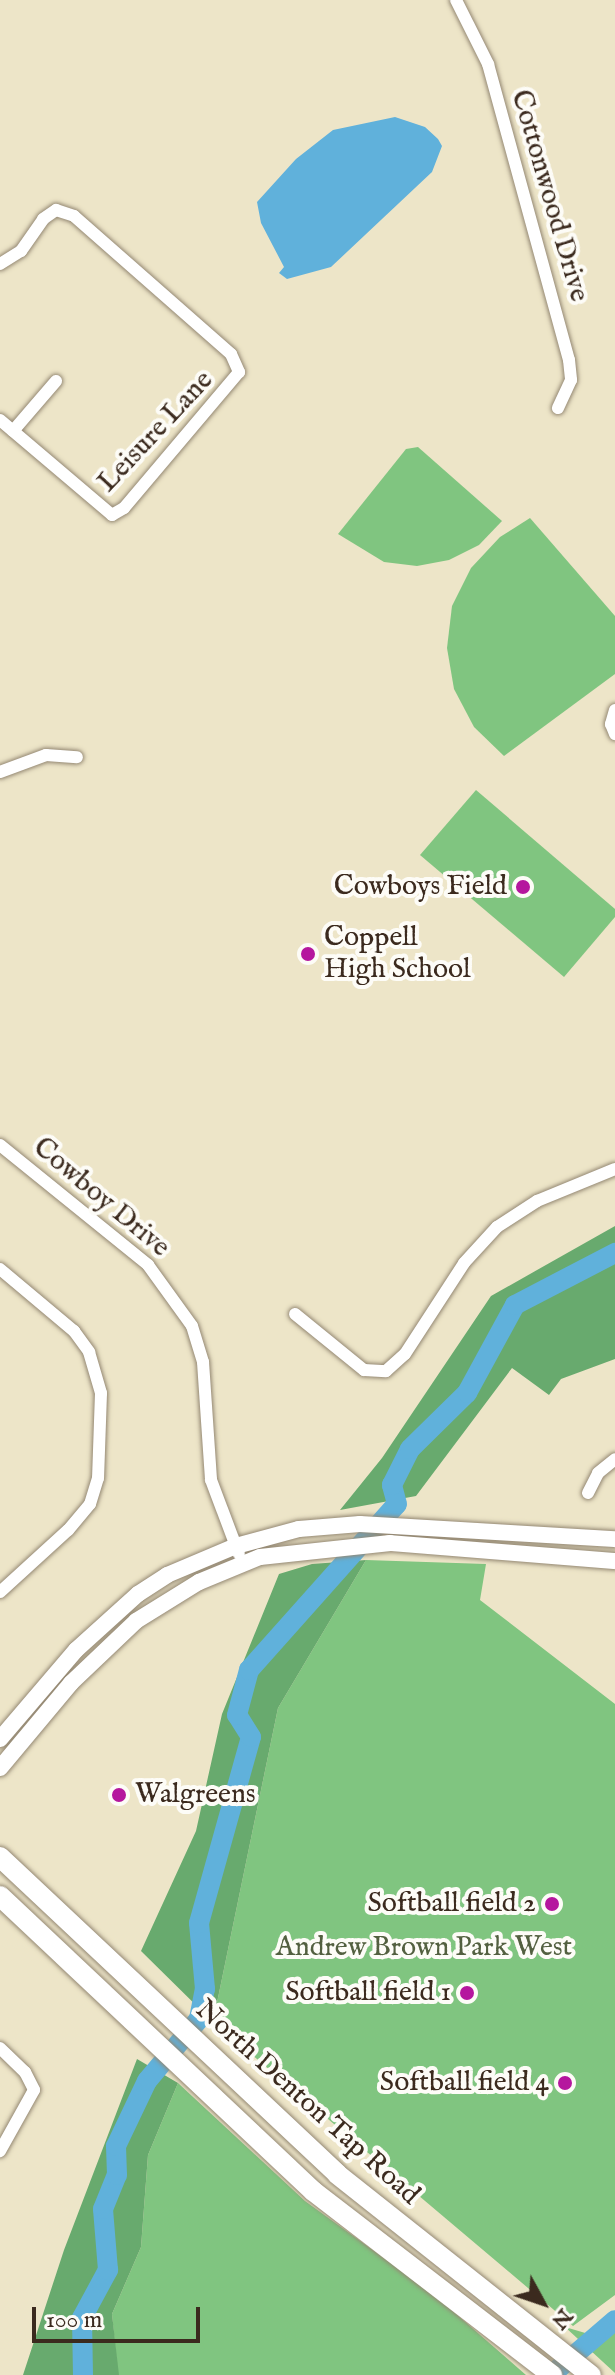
<!DOCTYPE html>
<style>
body{margin:0}
#map{position:relative;width:615px;height:2375px;overflow:hidden;background:#ede5c8;font-family:"IM FELL English",serif}
div>[style]{position:absolute}
.green>*{inset:0;background:#80c580}
.forest>*{inset:0;background:#68aa6e}
.water>*{inset:0;background:#60b1db}
.river>*{height:20px;margin:-10px;padding:0 10px;transform-origin:10px;border-radius:10px;background:#60b1db}
.roads{filter:drop-shadow(0 0 2px #948873) drop-shadow(0 0 2px #948873)}
.minor>*{height:12px;margin:-6px;padding:0 6px;transform-origin:6px;border-radius:6px;background:#fff}
.tertiary>*{height:16px;margin:-8px;padding:0 8px;transform-origin:8px;border-radius:8px;background:#fff}
.primary>*{height:20px;margin:-10px;padding:0 10px;transform-origin:10px;border-radius:10px;background:#fff}
.dots>*{width:22px;height:22px;translate:-50% -50%;box-sizing:border-box;border:4px solid #fdfcf7;border-radius:50%}
span{translate:-50% -50%;white-space:nowrap;text-align:center;line-height:1.15;-webkit-text-stroke:8px #fdfcf7;paint-order:stroke}
.street-label{font-size:28px;color:#3b2a1e}
.poi-label{font-size:28px;color:#3b2a1e}
.right{translate:-100% -50%;text-align:right}
.left{translate:0 -50%;text-align:left}
.park-label{font-size:28px;color:#536040}
.north{position:absolute;left:503px;top:2263px;width:80px;height:80px;-webkit-text-stroke:6px #fdfcf7;paint-order:stroke;rotate:130deg;font-size:22px;font-weight:700;line-height:32px;text-align:center;color:#3b2a1e}
.north::after{content:'';display:block;margin:auto;width:28px;height:36px;background:#3b2a1e;clip-path:polygon(50% 0,100% 100%,50% 72%,0 100%)}
.scale{position:absolute;left:32px;top:2307px;width:168px;height:36px;box-sizing:border-box;border:4px solid #3b2a1e;border-top:0;padding-left:10px;font-size:24px;line-height:28px;white-space:nowrap;color:#3b2a1e;-webkit-text-stroke:6px #fdfcf7;paint-order:stroke}
</style>
<div id="map">
<div class="green">
<i style="clip-path:polygon(418px 447px,502px 521px,479px 545px,449px 560px,417px 566px,384px 562px,338px 534px,406px 449px)"></i>
<i style="clip-path:polygon(530px 518px,615px 616px,615px 674px,504px 756px,474px 727px,454px 689px,447px 648px,452px 606px,471px 568px,500px 537px)"></i>
<i style="clip-path:polygon(476px 790px,615px 909px,615px 917px,564px 977px,420px 855px)"></i>
<i style="clip-path:polygon(366px 1560px,486px 1564px,480px 1600px,615px 1704px,615px 2295px,573px 2326px,213px 2022px,278px 1708px)"></i>
<i style="clip-path:polygon(178px 2083px,305px 2201px,432px 2293px,526px 2375px,118px 2375px,112px 2314px,141px 2247px,148px 2155px)"></i>
<i style="clip-path:polygon(615px 2320px,615px 2373px,565px 2327px,592px 2335px)"></i>
</div>
<div class="forest">
<i style="clip-path:polygon(615px 1226px,615px 1359px,561px 1379px,549px 1395px,512px 1368px,416px 1496px,340px 1510px,382px 1458px,491px 1296px)"></i>
<i style="clip-path:polygon(366px 1560px,278px 1708px,213px 2022px,141px 1951px,196px 1831px,222px 1714px,279px 1574px,312px 1564px)"></i>
<i style="clip-path:polygon(137px 2059px,178px 2083px,148px 2155px,141px 2247px,112px 2314px,119px 2375px,23px 2375px,64px 2250px)"></i>
</div>
<div class="water">
<i style="clip-path:polygon(395px 117px,425px 127px,438px 139px,442px 146px,432px 172px,331px 267px,287px 279px,279px 273px,284px 267px,261px 223px,257px 202px,296px 159px,333px 130px)"></i>
</div>
<div class="river">
<i style="left:83px;top:2375px;width:57px;rotate:-91deg"></i>
<i style="left:82px;top:2318px;width:55px;rotate:-61.6deg"></i>
<i style="left:108px;top:2270px;width:61px;rotate:-94.7deg"></i>
<i style="left:103px;top:2209px;width:37px;rotate:-68deg"></i>
<i style="left:117px;top:2175px;width:29px;rotate:-92deg"></i>
<i style="left:116px;top:2146px;width:72px;rotate:-64.5deg"></i>
<i style="left:147px;top:2081px;width:81px;rotate:-50deg"></i>
<i style="left:199px;top:2019px;width:31px;rotate:-79deg"></i>
<i style="left:205px;top:1989px;width:66px;rotate:-95.2deg"></i>
<i style="left:199px;top:1923px;width:193px;rotate:-74.4deg"></i>
<i style="left:251px;top:1737px;width:26px;rotate:-122deg"></i>
<i style="left:237px;top:1715px;width:47px;rotate:-75.1deg"></i>
<i style="left:249px;top:1670px;width:222px;rotate:-48.3deg"></i>
<i style="left:397px;top:1504px;width:20px;rotate:-105deg"></i>
<i style="left:392px;top:1485px;width:40px;rotate:-63.4deg"></i>
<i style="left:410px;top:1449px;width:80px;rotate:-44.5deg"></i>
<i style="left:467px;top:1393px;width:100px;rotate:-61.4deg"></i>
<i style="left:515px;top:1305px;width:113px;rotate:-27.5deg"></i>
<i style="left:551px;top:2375px;width:84px;rotate:-40.7deg"></i>
</div>
<div class="roads">
<div class="minor">
<i style="left:456px;top:0;width:72px;rotate:63.4deg"></i>
<i style="left:488px;top:64px;width:307px;rotate:74.7deg"></i>
<i style="left:569px;top:360px;width:20px;rotate:84deg"></i>
<i style="left:571px;top:380px;width:31px;rotate:115deg"></i>
<i style="left:0;top:264px;width:25px;rotate:-32deg"></i>
<i style="left:21px;top:251px;width:39px;rotate:-55deg"></i>
<i style="left:43px;top:219px;width:16px;rotate:-35deg"></i>
<i style="left:56px;top:210px;width:19px;rotate:18deg"></i>
<i style="left:74px;top:216px;width:209px;rotate:41.3deg"></i>
<i style="left:231px;top:354px;width:20px;rotate:66deg"></i>
<i style="left:239px;top:372px;width:178px;rotate:130.2deg"></i>
<i style="left:124px;top:508px;width:14px;rotate:150deg"></i>
<i style="left:112px;top:515px;width:147px;rotate:-139.7deg"></i>
<i style="left:13px;top:431px;width:66px;rotate:-49.3deg"></i>
<i style="left:615px;top:710px;width:15px;rotate:106deg"></i>
<i style="left:611px;top:724px;width:11px;rotate:68deg"></i>
<i style="left:0;top:772px;width:49px;rotate:-20.3deg"></i>
<i style="left:46px;top:755px;width:31px;rotate:4deg"></i>
<i style="left:0;top:1145px;width:191px;rotate:39deg"></i>
<i style="left:148px;top:1265px;width:75px;rotate:54.2deg"></i>
<i style="left:192px;top:1326px;width:38px;rotate:73deg"></i>
<i style="left:203px;top:1362px;width:118px;rotate:86.1deg"></i>
<i style="left:211px;top:1480px;width:79px;rotate:69.3deg"></i>
<i style="left:0;top:1269px;width:97px;rotate:40deg"></i>
<i style="left:74px;top:1331px;width:26px;rotate:54deg"></i>
<i style="left:89px;top:1352px;width:43px;rotate:73.7deg"></i>
<i style="left:101px;top:1393px;width:85px;rotate:92deg"></i>
<i style="left:98px;top:1478px;width:27px;rotate:107deg"></i>
<i style="left:90px;top:1504px;width:34px;rotate:130deg"></i>
<i style="left:68px;top:1530px;width:92px;rotate:137.6deg"></i>
<i style="left:295px;top:1314px;width:89px;rotate:39.1deg"></i>
<i style="left:364px;top:1370px;width:22px;rotate:3deg"></i>
<i style="left:386px;top:1371px;width:25px;rotate:-42deg"></i>
<i style="left:405px;top:1354px;width:108px;rotate:-57deg"></i>
<i style="left:464px;top:1263px;width:49px;rotate:-47.5deg"></i>
<i style="left:497px;top:1227px;width:48px;rotate:-33deg"></i>
<i style="left:537px;top:1201px;width:84px;rotate:-22.3deg"></i>
<i style="left:588px;top:1493px;width:22px;rotate:-63deg"></i>
<i style="left:598px;top:1473px;width:22px;rotate:-39deg"></i>
<i style="left:0;top:2048px;width:35px;rotate:44deg"></i>
<i style="left:25px;top:2072px;width:20px;rotate:63deg"></i>
<i style="left:34px;top:2090px;width:70px;rotate:119.1deg"></i>
</div>
<div class="tertiary">
<i style="left:0;top:1739px;width:117px;rotate:-49.5deg"></i>
<i style="left:76px;top:1650px;width:84px;rotate:-42.1deg"></i>
<i style="left:138px;top:1594px;width:35px;rotate:-33deg"></i>
<i style="left:167px;top:1575px;width:75px;rotate:-22.8deg"></i>
<i style="left:236px;top:1546px;width:65px;rotate:-15.1deg"></i>
<i style="left:299px;top:1529px;width:61px;rotate:-4.7deg"></i>
<i style="left:360px;top:1524px;width:255px;rotate:3.4deg"></i>
<i style="left:0;top:1768px;width:111px;rotate:-50.1deg"></i>
<i style="left:71px;top:1683px;width:90px;rotate:-43.6deg"></i>
<i style="left:136px;top:1621px;width:74px;rotate:-31.8deg"></i>
<i style="left:199px;top:1582px;width:66px;rotate:-22.3deg"></i>
<i style="left:260px;top:1557px;width:131px;rotate:-6.1deg"></i>
<i style="left:390px;top:1543px;width:226px;rotate:4.6deg"></i>
</div>
<div class="primary">
<i style="left:0;top:1857px;width:463px;rotate:43.2deg"></i>
<i style="left:337px;top:2174px;width:324px;rotate:38.4deg"></i>
<i style="left:0;top:1896px;width:430px;rotate:43.3deg"></i>
<i style="left:313px;top:2191px;width:302px;rotate:37.6deg"></i>
</div>
</div>
<div class="dots">
<i style="left:523px;top:887px;background:#b5179e"></i>
<i style="left:308px;top:954px;background:#b5179e"></i>
<i style="left:119px;top:1795px;background:#b5179e"></i>
<i style="left:552px;top:1904px;background:#b5179e"></i>
<i style="left:467px;top:1993px;background:#b5179e"></i>
<i style="left:565px;top:2083px;background:#b5179e"></i>
</div>
<div class="street-label">
<span style="left:549px;top:196px;rotate:74deg">Cottonwood Drive</span>
<span style="left:156px;top:432px;rotate:-47deg">Leisure Lane</span>
<span style="left:101px;top:1198px;rotate:40deg">Cowboy Drive</span>
<span style="left:307px;top:2103px;rotate:42deg">North Denton Tap Road</span>
</div>
<div class="poi-label">
<span class="right" style="left:507px;top:887px">Cowboys Field</span>
<span class="left" style="left:324px;top:954px">Coppell<br>High School</span>
<span class="left" style="left:135px;top:1795px">Walgreens</span>
<span class="right" style="left:536px;top:1904px">Softball field 2</span>
<span class="right" style="left:451px;top:1993px">Softball field 1</span>
<span class="right" style="left:549px;top:2083px">Softball field 4</span>
</div>
<div class="park-label">
<span style="left:424px;top:1948px">Andrew Brown Park West</span>
</div>
<div class="north">N</div>
<div class="scale">100 m</div>
</div>
